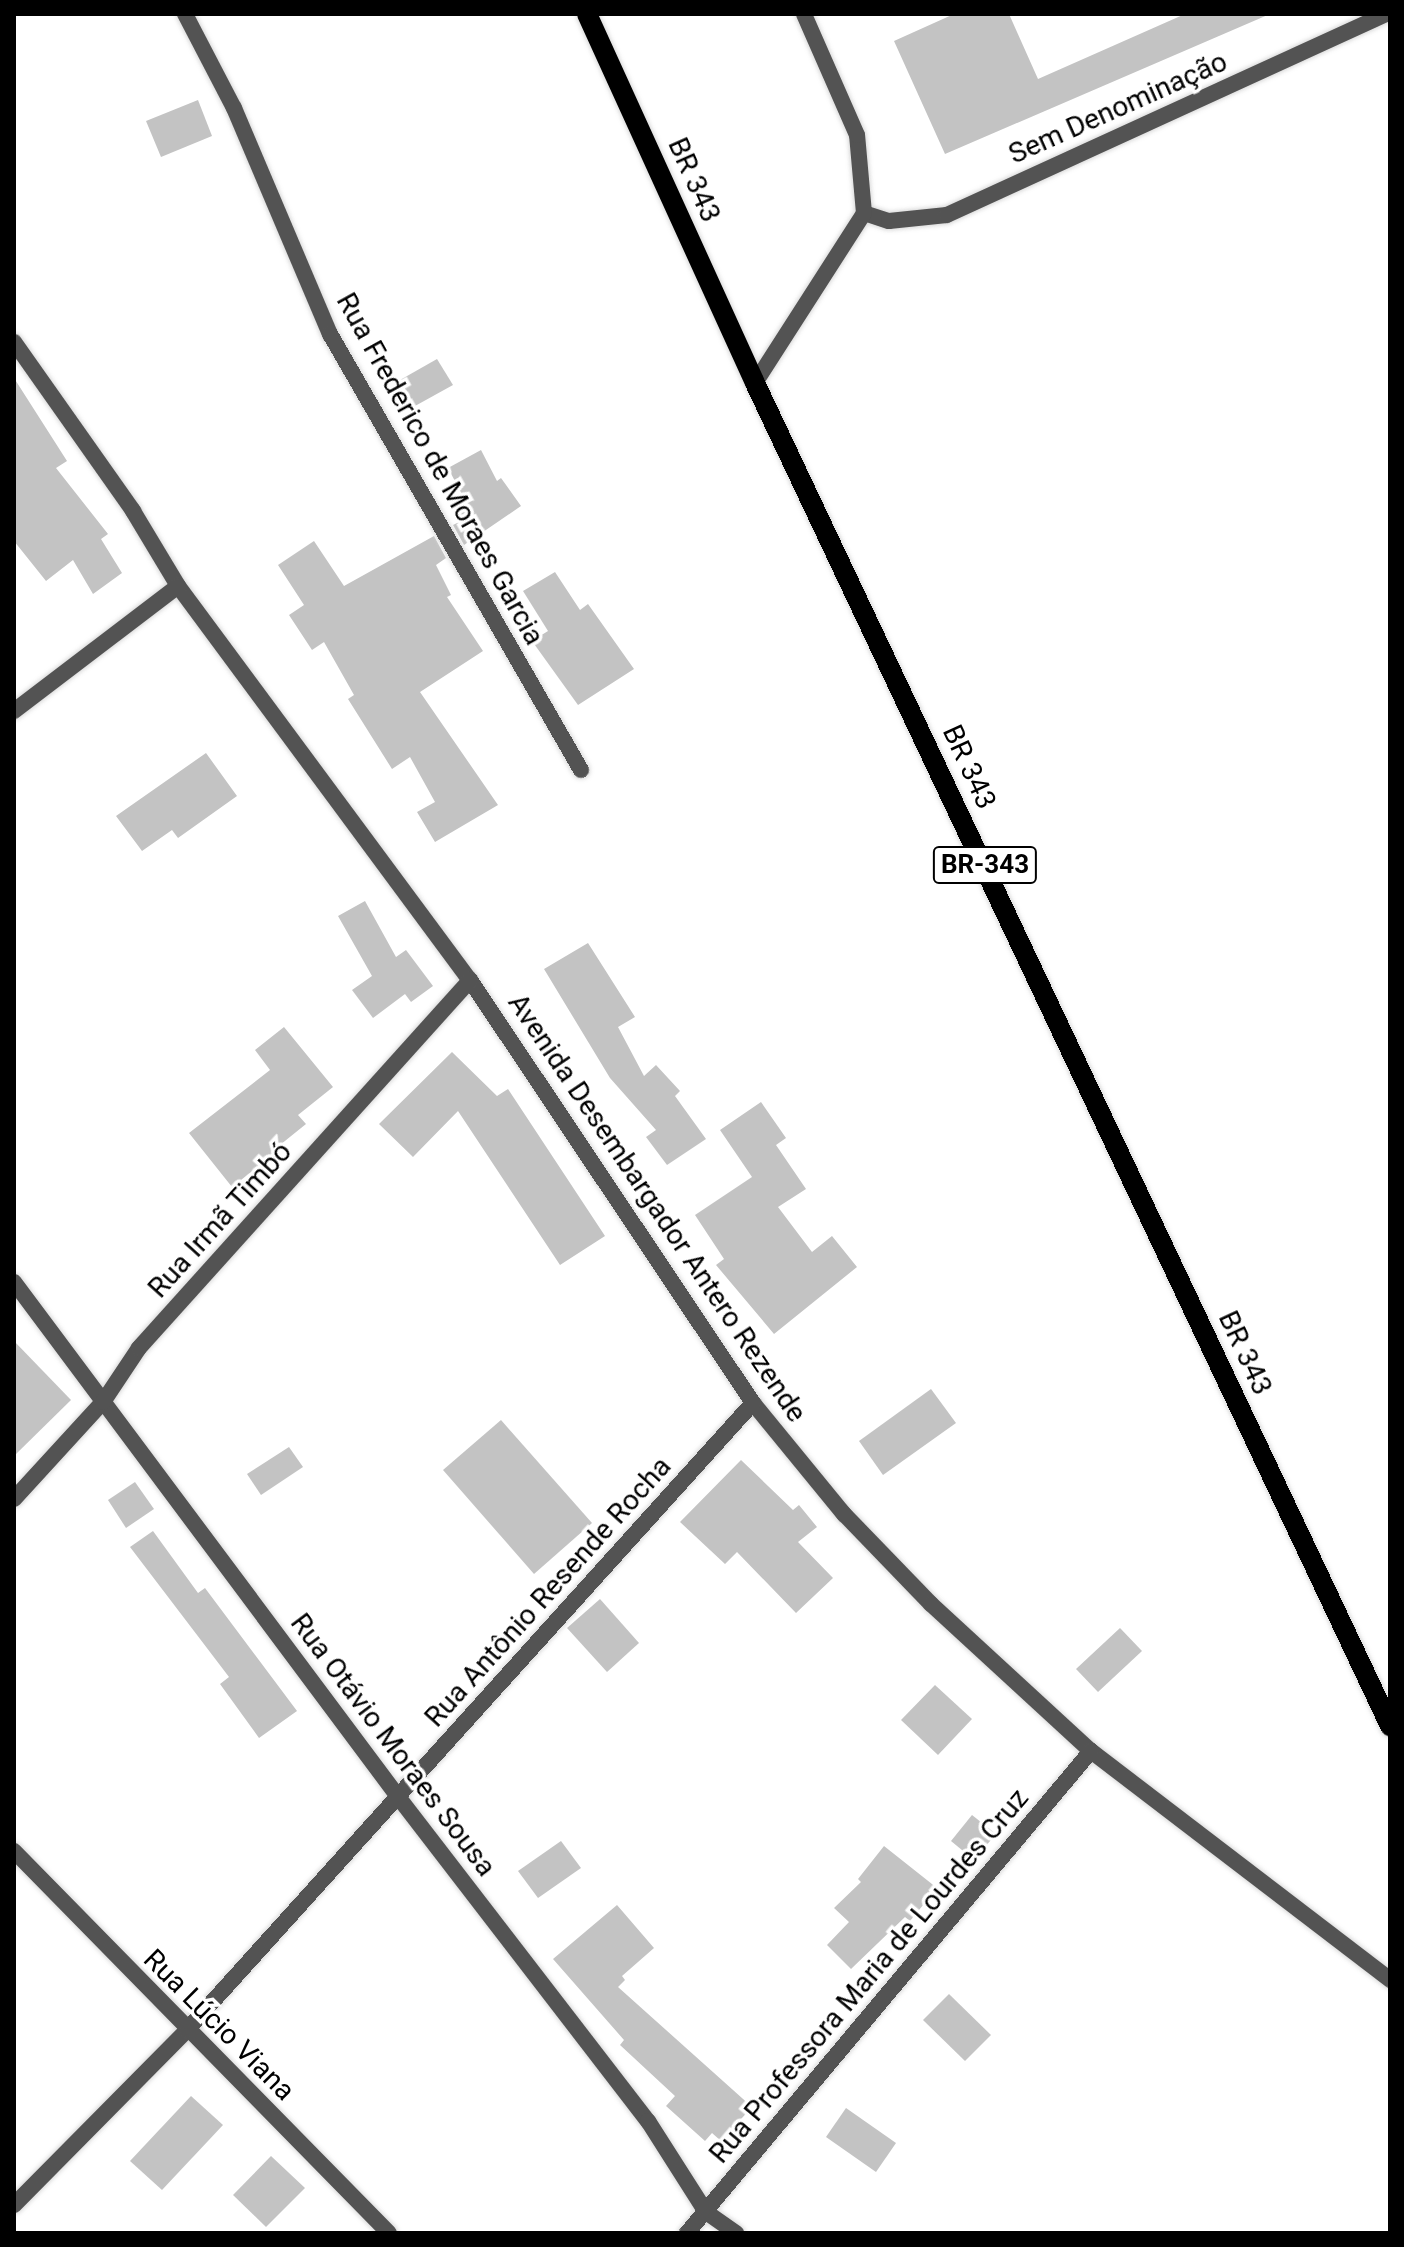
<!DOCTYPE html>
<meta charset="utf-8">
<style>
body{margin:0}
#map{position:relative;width:1404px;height:2247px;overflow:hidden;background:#fff;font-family:Roboto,sans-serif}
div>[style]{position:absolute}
.building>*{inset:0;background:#c3c3c3}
.roads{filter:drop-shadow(0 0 2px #dbdbdb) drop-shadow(0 0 2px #dbdbdb)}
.minor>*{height:16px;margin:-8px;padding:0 8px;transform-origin:8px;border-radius:8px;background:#535353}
.primary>*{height:20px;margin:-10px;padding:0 10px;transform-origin:10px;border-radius:10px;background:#000}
span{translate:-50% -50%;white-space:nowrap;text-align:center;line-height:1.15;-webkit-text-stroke:7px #fff;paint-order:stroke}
.shield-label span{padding:2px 6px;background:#fff;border:2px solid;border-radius:6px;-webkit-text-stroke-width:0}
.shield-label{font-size:26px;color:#000;font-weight:700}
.street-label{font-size:28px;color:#000}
.frame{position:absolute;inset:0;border:16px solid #000;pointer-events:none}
</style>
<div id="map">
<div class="building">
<i style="clip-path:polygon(954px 14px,1009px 14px,1038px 79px,1185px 14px,1270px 14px,945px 154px,894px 41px)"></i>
<i style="clip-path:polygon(198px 100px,212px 136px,161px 157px,146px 121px)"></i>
<i style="clip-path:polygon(437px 359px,453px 385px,415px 406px,400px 380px)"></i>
<i style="clip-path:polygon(14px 378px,67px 461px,56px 468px,108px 534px,101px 539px,122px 573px,93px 594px,73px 560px,46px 581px,14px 541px)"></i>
<i style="clip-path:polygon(481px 450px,497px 481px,501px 478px,521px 506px,464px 545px,453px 525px,459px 522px,453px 512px,466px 502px,448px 468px)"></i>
<i style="clip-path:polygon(434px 536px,446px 558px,436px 565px,451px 595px,447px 597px,483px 651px,420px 692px,498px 805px,435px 842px,417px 812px,435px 802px,410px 757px,392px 769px,348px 699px,354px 695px,324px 642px,312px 650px,289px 615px,304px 605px,278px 565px,314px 541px,344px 586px)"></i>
<i style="clip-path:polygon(555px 572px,580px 610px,588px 604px,634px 669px,578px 705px,532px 641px,548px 631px,523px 591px)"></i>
<i style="clip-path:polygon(206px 753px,237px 796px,178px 838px,172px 830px,142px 851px,116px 816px)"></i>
<i style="clip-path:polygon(365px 901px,396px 957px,406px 950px,433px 986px,411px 1002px,405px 994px,373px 1018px,352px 990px,372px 976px,338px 916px)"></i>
<i style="clip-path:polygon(588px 943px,635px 1017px,618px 1027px,644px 1076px,656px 1065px,680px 1091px,675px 1096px,706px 1139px,667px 1165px,646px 1137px,656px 1130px,610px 1078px,544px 969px)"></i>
<i style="clip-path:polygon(284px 1027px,333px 1087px,298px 1115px,306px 1124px,275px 1149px,277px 1152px,232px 1187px,189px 1133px,270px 1070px,255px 1050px)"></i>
<i style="clip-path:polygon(452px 1052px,497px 1096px,508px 1089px,605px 1236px,560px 1265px,458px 1111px,413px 1157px,379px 1124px)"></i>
<i style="clip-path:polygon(761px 1102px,786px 1138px,776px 1145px,806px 1189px,778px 1207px,812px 1252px,832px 1236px,857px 1267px,774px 1334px,716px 1265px,724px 1259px,695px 1215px,752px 1177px,720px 1130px)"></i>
<i style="clip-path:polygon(14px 1341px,71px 1400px,14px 1456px)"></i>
<i style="clip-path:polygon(931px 1389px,956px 1423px,883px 1475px,859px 1441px)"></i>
<i style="clip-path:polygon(501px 1420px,592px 1523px,534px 1574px,443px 1470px)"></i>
<i style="clip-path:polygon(289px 1447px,303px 1467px,261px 1495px,247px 1474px)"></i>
<i style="clip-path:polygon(741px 1460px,793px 1510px,799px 1505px,817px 1527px,798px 1542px,833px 1578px,796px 1613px,737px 1552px,725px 1564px,680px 1522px)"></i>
<i style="clip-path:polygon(135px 1482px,154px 1509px,126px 1528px,108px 1500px)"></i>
<i style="clip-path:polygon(153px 1531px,198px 1593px,205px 1588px,297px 1711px,259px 1738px,220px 1684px,229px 1677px,130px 1547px)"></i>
<i style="clip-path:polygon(600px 1599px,639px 1643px,607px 1672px,567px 1628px)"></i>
<i style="clip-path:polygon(1120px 1628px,1142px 1651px,1098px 1692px,1076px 1669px)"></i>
<i style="clip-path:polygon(935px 1685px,972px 1719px,938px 1755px,901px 1720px)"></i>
<i style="clip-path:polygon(972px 1815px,996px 1834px,974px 1860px,951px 1841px)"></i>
<i style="clip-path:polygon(561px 1841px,581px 1868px,538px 1898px,518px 1871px)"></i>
<i style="clip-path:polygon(884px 1846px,937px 1888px,910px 1921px,905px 1917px,851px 1969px,827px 1945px,849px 1922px,834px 1908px,861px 1882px,858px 1879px)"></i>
<i style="clip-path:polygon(617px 1905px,654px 1948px,622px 1976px,625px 1980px,618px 1987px,752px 2107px,721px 2141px,712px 2133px,705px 2141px,666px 2106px,675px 2096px,620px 2045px,624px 2040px,553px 1959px)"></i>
<i style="clip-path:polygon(949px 1994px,991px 2035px,965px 2061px,923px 2020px)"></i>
<i style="clip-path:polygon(191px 2096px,223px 2125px,162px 2190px,130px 2161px)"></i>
<i style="clip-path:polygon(846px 2108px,896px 2143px,876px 2172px,826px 2137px)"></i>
<i style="clip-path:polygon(271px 2156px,305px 2188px,266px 2227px,233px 2195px)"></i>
</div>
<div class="roads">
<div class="minor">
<i style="left:185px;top:14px;width:106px;rotate:62.5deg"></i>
<i style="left:234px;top:108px;width:246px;rotate:67deg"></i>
<i style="left:330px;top:334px;width:503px;rotate:60.07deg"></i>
<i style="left:864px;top:213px;width:26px;rotate:18deg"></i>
<i style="left:889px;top:221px;width:58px;rotate:-5.9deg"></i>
<i style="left:947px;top:215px;width:484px;rotate:-24.6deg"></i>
<i style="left:14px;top:342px;width:207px;rotate:54.8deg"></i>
<i style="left:133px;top:511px;width:87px;rotate:59deg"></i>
<i style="left:178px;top:586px;width:490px;rotate:53.5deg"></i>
<i style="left:470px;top:980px;width:509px;rotate:56.22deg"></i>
<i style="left:753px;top:1403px;width:144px;rotate:50.7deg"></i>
<i style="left:844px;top:1514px;width:125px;rotate:46deg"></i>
<i style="left:931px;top:1604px;width:217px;rotate:42.6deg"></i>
<i style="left:1091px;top:1751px;width:377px;rotate:37.4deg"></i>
<i style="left:755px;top:383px;width:202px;rotate:-57.3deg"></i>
<i style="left:864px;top:213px;width:78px;rotate:-95.1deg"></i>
<i style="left:857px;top:135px;width:132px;rotate:-113.7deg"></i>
<i style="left:14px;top:711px;width:206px;rotate:-37.3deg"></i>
<i style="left:14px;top:1282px;width:644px;rotate:53.27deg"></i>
<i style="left:399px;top:1798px;width:408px;rotate:52.4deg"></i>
<i style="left:648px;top:2121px;width:108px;rotate:57.5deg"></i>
<i style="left:706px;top:2212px;width:37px;rotate:35deg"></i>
<i style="left:14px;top:1499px;width:132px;rotate:-47.5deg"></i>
<i style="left:103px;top:1402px;width:65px;rotate:-56.3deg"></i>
<i style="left:139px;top:1348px;width:495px;rotate:-48deg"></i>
<i style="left:14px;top:1851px;width:535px;rotate:45.53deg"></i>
<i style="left:14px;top:2205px;width:246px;rotate:-45.3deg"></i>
<i style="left:187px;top:2030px;width:845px;rotate:-47.93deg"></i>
<i style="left:687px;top:2233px;width:629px;rotate:-50.03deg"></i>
</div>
<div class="primary">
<i style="left:587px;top:14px;width:405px;rotate:65.5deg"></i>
<i style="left:755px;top:383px;width:1486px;rotate:64.69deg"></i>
</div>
</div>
<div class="shield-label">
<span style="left:985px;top:865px">BR-343</span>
</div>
<div class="street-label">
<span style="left:1118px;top:108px;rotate:-24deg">Sem Denominação</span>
<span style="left:694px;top:180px;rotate:66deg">BR 343</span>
<span style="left:440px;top:469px;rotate:61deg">Rua Frederico de Moraes Garcia</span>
<span style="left:969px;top:767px;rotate:65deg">BR 343</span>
<span style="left:657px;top:1208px;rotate:56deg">Avenida Desembargador Antero Rezende</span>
<span style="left:220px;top:1220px;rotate:-48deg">Rua Irmã Timbó</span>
<span style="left:1245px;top:1353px;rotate:65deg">BR 343</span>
<span style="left:548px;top:1592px;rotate:-48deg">Rua Antônio Resende Rocha</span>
<span style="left:393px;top:1745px;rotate:53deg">Rua Otávio Moraes Sousa</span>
<span style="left:869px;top:1976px;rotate:-50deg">Rua Professora Maria de Lourdes Cruz</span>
<span style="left:219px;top:2025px;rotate:45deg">Rua Lúcio Viana</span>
</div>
<div class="frame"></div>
</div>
